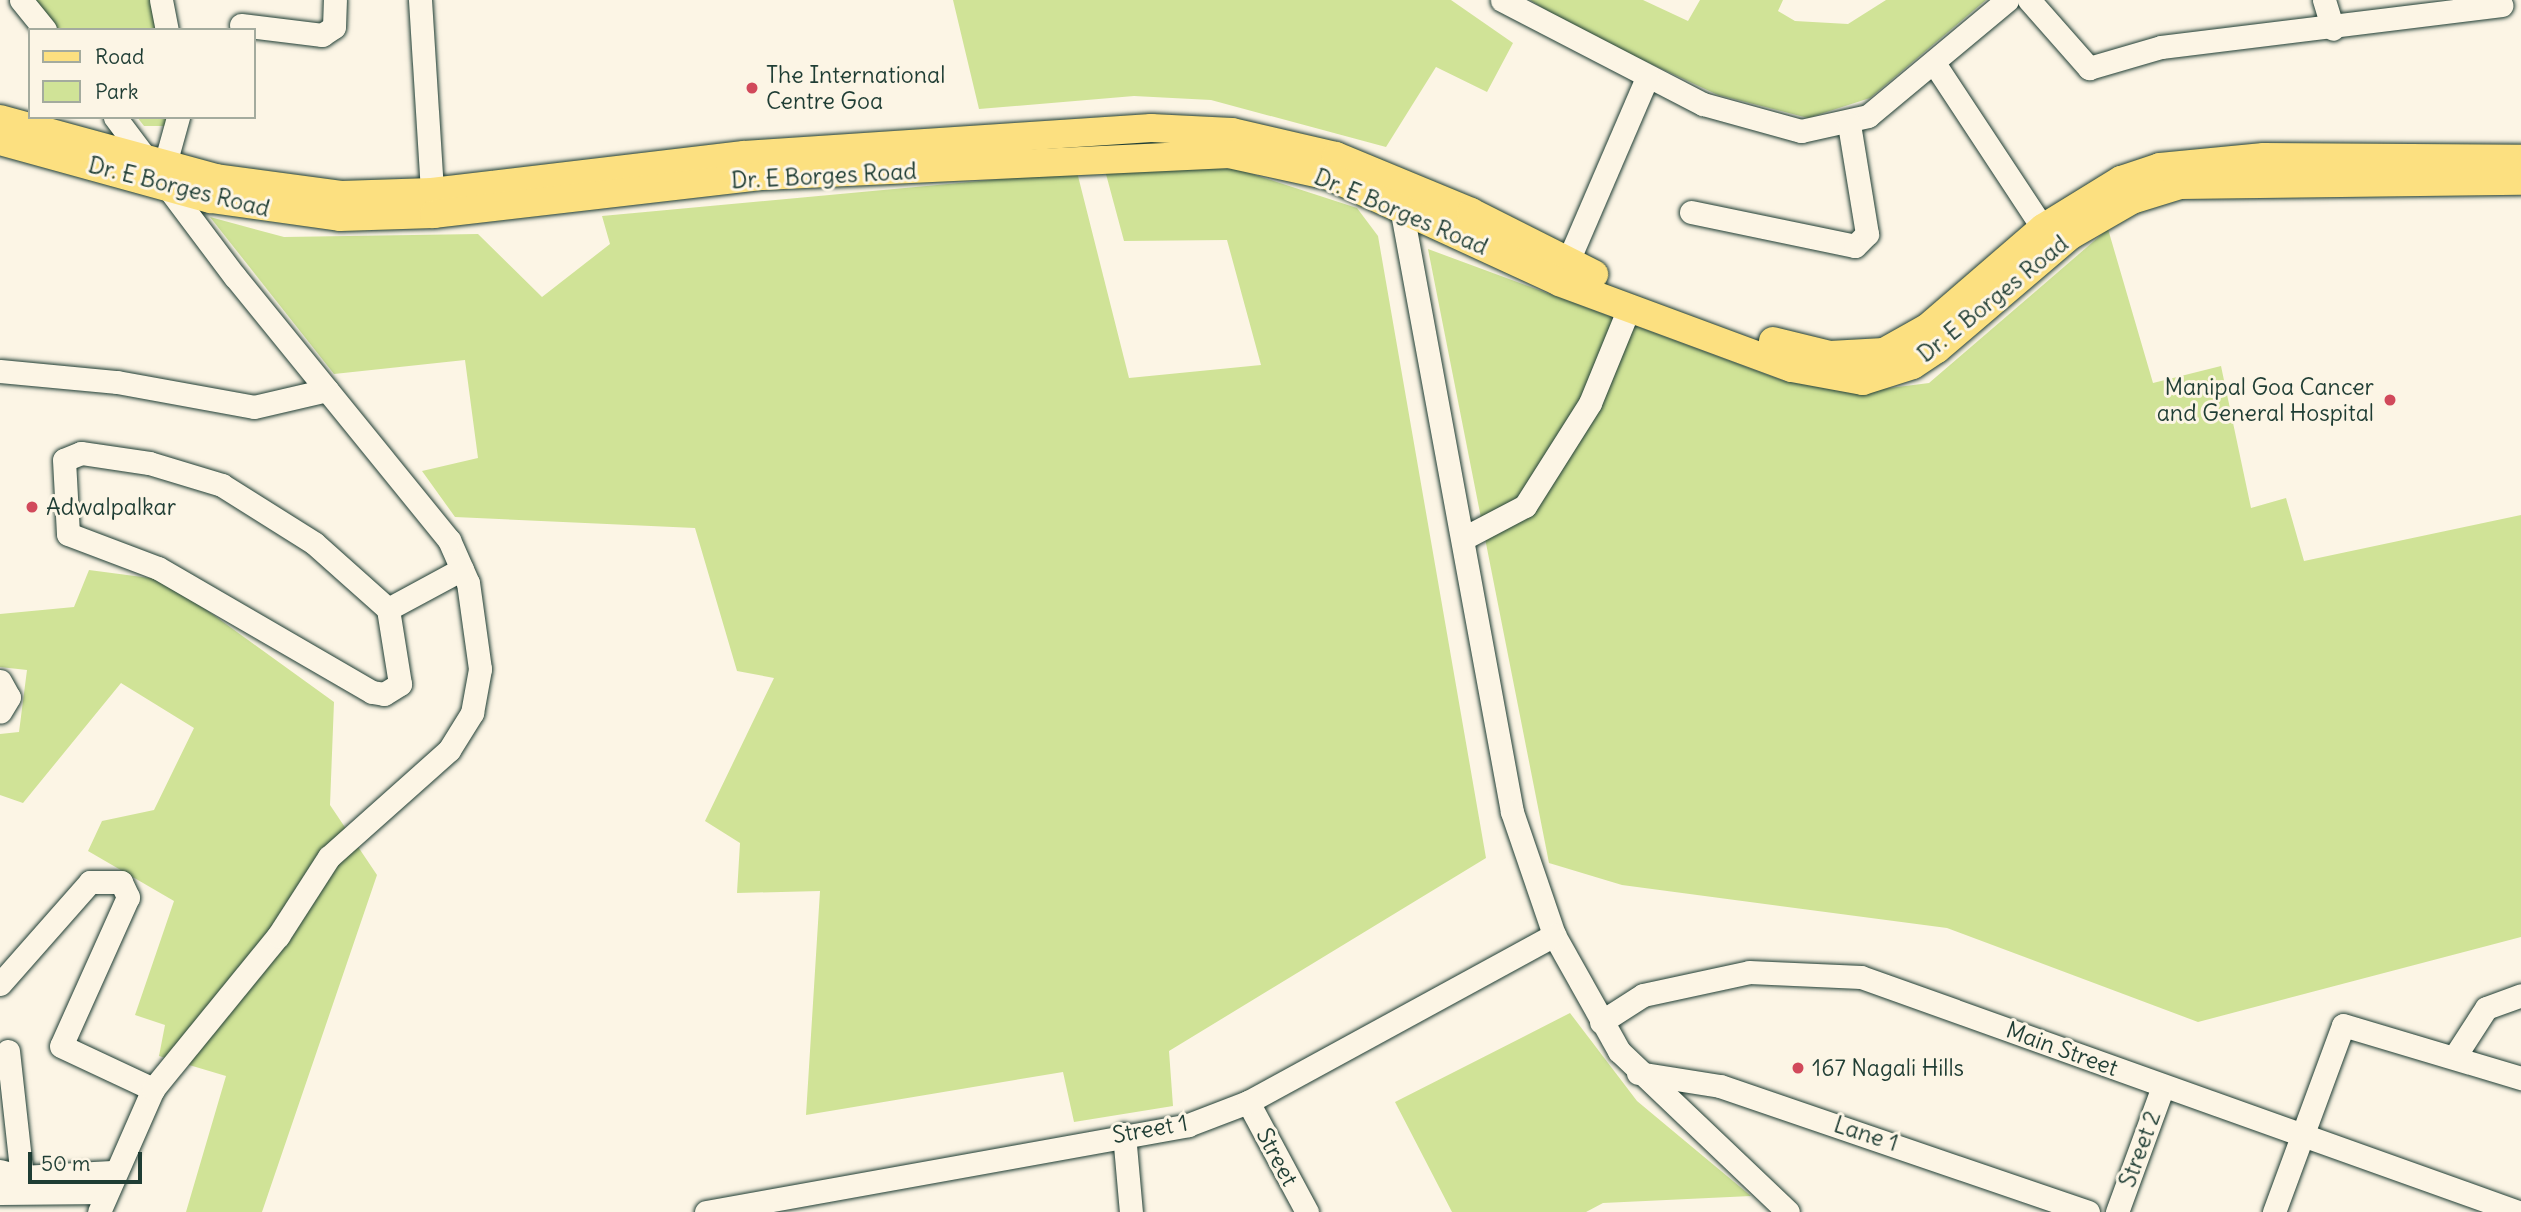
<!DOCTYPE html>
<style>
body{margin:0}
#map{position:relative;width:2521px;height:1212px;overflow:hidden;background:#fcf5e5;font-family:Delius,sans-serif}
div>[style]{position:absolute}
.green>*{inset:0;background:#d0e397}
.roads{filter:drop-shadow(0 0 2px #1f3d34) drop-shadow(0 0 2px #1f3d34)}
.minor>*{height:23px;margin:-11.5px;padding:0 11.5px;transform-origin:11.5px;border-radius:11.5px;background:#fcf5e5}
.major>*{height:28px;margin:-14px;padding:0 14px;transform-origin:14px;border-radius:14px;background:#fce080}
.dots>*{width:19px;height:19px;translate:-50% -50%;box-sizing:border-box;border:4px solid #fcf5e5;border-radius:50%}
span{translate:-50% -50%;white-space:nowrap;text-align:center;line-height:1.15;-webkit-text-stroke:6px #fcf5e5;paint-order:stroke}
.poi-label{font-size:23px;color:#1f3d34}
.left{translate:0 -50%;text-align:left}
.right{translate:-100% -50%;text-align:right}
.street-label{font-size:23px;color:#1f3d34}
.legend{position:absolute;left:28px;top:28px;width:228px;height:91px;box-sizing:border-box;background:#fcf5e5;border:2px solid #a4ab9e;margin:0;padding:9px 12px;list-style:none;font-size:21px;color:#1f3d34}
.legend li{display:flex;align-items:center;gap:14px;height:35px}
.legend b{width:35px;border:2px solid #a4ab9e}
.scale{position:absolute;left:28px;top:1152px;width:114px;height:32px;box-sizing:border-box;border:4px solid #1f3d34;border-top:0;padding-left:9px;font-size:21px;line-height:24px;white-space:nowrap;color:#1f3d34;-webkit-text-stroke:5px #fcf5e5;paint-order:stroke}
</style>
<div id="map">
<div class="green">
<i style="clip-path:polygon(35px 0,151px 0,158px 30px,59px 30px)"></i>
<i style="clip-path:polygon(953px 0,1451px 0,1513px 43px,1487px 92px,1436px 67px,1386px 147px,1211px 100px,1134px 96px,979px 109px)"></i>
<i style="clip-path:polygon(1530px 0,1643px 0,1688px 21px,1700px 0,1783px 0,1778px 11px,1795px 21px,1848px 24px,1886px 0,1986px 0,1870px 98px,1808px 118px,1718px 95px,1576px 29px)"></i>
<i style="clip-path:polygon(137px 117px,170px 117px,171px 126px,144px 126px)"></i>
<i style="clip-path:polygon(1103px 163px,1237px 169px,1357px 208px,1378px 236px,1486px 858px,1169px 1051px,1173px 1106px,1074px 1122px,1063px 1072px,806px 1115px,820px 891px,737px 893px,740px 843px,705px 821px,774px 678px,737px 671px,695px 528px,455px 517px,422px 471px,478px 458px,465px 360px,334px 374px,210px 217px,284px 237px,478px 234px,542px 297px,610px 244px,602px 216px,1077px 172px,1129px 378px,1261px 365px,1227px 240px,1124px 241px)"></i>
<i style="clip-path:polygon(2108px 229px,2153px 383px,2221px 366px,2251px 508px,2286px 498px,2304px 561px,2521px 515px,2521px 937px,2198px 1022px,1947px 928px,1622px 885px,1549px 863px,1428px 249px,1784px 381px,1851px 393px,1929px 383px)"></i>
<i style="clip-path:polygon(89px 570px,165px 580px,334px 702px,330px 805px,377px 875px,262px 1212px,186px 1212px,226px 1076px,159px 1056px,165px 1025px,135px 1015px,174px 901px,88px 851px,102px 821px,154px 810px,194px 728px,121px 683px,23px 803px,0 795px,0 734px,19px 732px,27px 670px,0 667px,0 614px,74px 607px)"></i>
<i style="clip-path:polygon(1570px 1013px,1637px 1101px,1751px 1196px,1603px 1203px,1586px 1212px,1452px 1212px,1395px 1102px)"></i>
</div>
<div class="roads">
<div class="minor">
<i style="left:21px;top:0;width:38px;rotate:51deg"></i>
<i style="left:161px;top:0;width:31px;rotate:79deg"></i>
<i style="left:420px;top:0;width:192px;rotate:86.4deg"></i>
<i style="left:1502px;top:0;width:226px;rotate:27.4deg"></i>
<i style="left:1703px;top:104px;width:102px;rotate:15.4deg"></i>
<i style="left:1801px;top:131px;width:69px;rotate:-12.6deg"></i>
<i style="left:1868px;top:116px;width:181px;rotate:-39.8deg"></i>
<i style="left:2029px;top:0;width:91px;rotate:48.6deg"></i>
<i style="left:2089px;top:68px;width:75px;rotate:-16.3deg"></i>
<i style="left:2161px;top:47px;width:343px;rotate:-7deg"></i>
<i style="left:2324px;top:0;width:30px;rotate:73deg"></i>
<i style="left:241px;top:25px;width:82px;rotate:7deg"></i>
<i style="left:322px;top:35px;width:14px;rotate:-34deg"></i>
<i style="left:334px;top:27px;width:27px;rotate:-88deg"></i>
<i style="left:1934px;top:63px;width:198px;rotate:56.6deg"></i>
<i style="left:165px;top:164px;width:49px;rotate:-74.5deg"></i>
<i style="left:1401px;top:207px;width:615px;rotate:79.6deg"></i>
<i style="left:1512px;top:812px;width:130px;rotate:71.1deg"></i>
<i style="left:1554px;top:935px;width:133px;rotate:60.7deg"></i>
<i style="left:1619px;top:1051px;width:233px;rotate:43.6deg"></i>
<i style="left:1691px;top:212px;width:167px;rotate:11.7deg"></i>
<i style="left:1855px;top:246px;width:17px;rotate:-45deg"></i>
<i style="left:1867px;top:234px;width:111px;rotate:-99.3deg"></i>
<i style="left:1562px;top:275px;width:215px;rotate:-66.7deg"></i>
<i style="left:0;top:371px;width:118px;rotate:5.4deg"></i>
<i style="left:117px;top:382px;width:139px;rotate:10.3deg"></i>
<i style="left:254px;top:407px;width:75px;rotate:-13.1deg"></i>
<i style="left:1464px;top:538px;width:69px;rotate:-27.7deg"></i>
<i style="left:1525px;top:506px;width:122px;rotate:-57.7deg"></i>
<i style="left:1590px;top:403px;width:103px;rotate:-67.7deg"></i>
<i style="left:388px;top:609px;width:99px;rotate:-138.3deg"></i>
<i style="left:314px;top:543px;width:109px;rotate:-147.8deg"></i>
<i style="left:222px;top:485px;width:76px;rotate:-163.2deg"></i>
<i style="left:149px;top:463px;width:69px;rotate:-171.6deg"></i>
<i style="left:81px;top:453px;width:18px;rotate:158deg"></i>
<i style="left:64px;top:460px;width:74px;rotate:86.9deg"></i>
<i style="left:68px;top:534px;width:96px;rotate:20.7deg"></i>
<i style="left:158px;top:568px;width:247px;rotate:30.1deg"></i>
<i style="left:372px;top:692px;width:12px;rotate:9deg"></i>
<i style="left:384px;top:694px;width:19px;rotate:-32deg"></i>
<i style="left:400px;top:684px;width:76px;rotate:-99.1deg"></i>
<i style="left:388px;top:609px;width:84px;rotate:-28.4deg"></i>
<i style="left:0;top:681px;width:18px;rotate:61deg"></i>
<i style="left:9px;top:697px;width:17px;rotate:121deg"></i>
<i style="left:0;top:984px;width:136px;rotate:-48.6deg"></i>
<i style="left:90px;top:882px;width:31px"></i>
<i style="left:121px;top:882px;width:17px;rotate:65deg"></i>
<i style="left:128px;top:897px;width:163px;rotate:114.2deg"></i>
<i style="left:61px;top:1046px;width:102px;rotate:25.1deg"></i>
<i style="left:1601px;top:1022px;width:50px;rotate:-32.7deg"></i>
<i style="left:1643px;top:995px;width:108px;rotate:-12.2deg"></i>
<i style="left:1749px;top:972px;width:112px;rotate:2.6deg"></i>
<i style="left:1861px;top:977px;width:698px;rotate:19.68deg"></i>
<i style="left:8px;top:1051px;width:127px;rotate:83.7deg"></i>
<i style="left:2455px;top:1056px;width:57px;rotate:-57.1deg"></i>
<i style="left:2486px;top:1008px;width:37px;rotate:-20deg"></i>
<i style="left:1638px;top:1073px;width:83px;rotate:9deg"></i>
<i style="left:1720px;top:1086px;width:389px;rotate:18.9deg"></i>
<i style="left:1248px;top:1102px;width:125px;rotate:61.8deg"></i>
<i style="left:1124px;top:1134px;width:78px;rotate:84.9deg"></i>
<i style="left:0;top:1171px;width:23px;rotate:15deg"></i>
<i style="left:22px;top:1177px;width:90px;rotate:-3.2deg"></i>
<i style="left:0;top:1193px;width:106px;rotate:-0.5deg"></i>
<i style="left:99px;top:1212px;width:134px;rotate:-66.3deg"></i>
<i style="left:153px;top:1089px;width:198px;rotate:-50.8deg"></i>
<i style="left:278px;top:936px;width:94px;rotate:-57.2deg"></i>
<i style="left:329px;top:857px;width:161px;rotate:-41.7deg"></i>
<i style="left:449px;top:750px;width:44px;rotate:-58.1deg"></i>
<i style="left:472px;top:713px;width:45px;rotate:-79.7deg"></i>
<i style="left:480px;top:669px;width:87px;rotate:-97.9deg"></i>
<i style="left:468px;top:583px;width:47px;rotate:-113.8deg"></i>
<i style="left:449px;top:540px;width:339px;rotate:-129.1deg"></i>
<i style="left:235px;top:277px;width:200px;rotate:-126.9deg"></i>
<i style="left:706px;top:1212px;width:490px;rotate:-10.2deg"></i>
<i style="left:1188px;top:1125px;width:64px;rotate:-21deg"></i>
<i style="left:1248px;top:1102px;width:349px;rotate:-28.6deg"></i>
<i style="left:2117px;top:1212px;width:134px;rotate:-69.9deg"></i>
<i style="left:2274px;top:1212px;width:199px;rotate:-69.7deg"></i>
<i style="left:2343px;top:1025px;width:186px;rotate:16.6deg"></i>
</div>
<div class="major">
<i style="left:0;top:119px;width:224px;rotate:15.3deg"></i>
<i style="left:216px;top:178px;width:126px;rotate:7.7deg"></i>
<i style="left:341px;top:195px;width:91px;rotate:-1.9deg"></i>
<i style="left:432px;top:192px;width:314px;rotate:-6.8deg"></i>
<i style="left:744px;top:155px;width:408px;rotate:-3.8deg"></i>
<i style="left:1151px;top:128px;width:81px;rotate:2.8deg"></i>
<i style="left:1232px;top:132px;width:107px;rotate:13deg"></i>
<i style="left:1336px;top:156px;width:146px;rotate:22.5deg"></i>
<i style="left:1471px;top:212px;width:138px;rotate:26.8deg"></i>
<i style="left:0;top:141px;width:219px;rotate:15.4deg"></i>
<i style="left:211px;top:199px;width:130px;rotate:7.9deg"></i>
<i style="left:340px;top:217px;width:94px;rotate:-1.8deg"></i>
<i style="left:434px;top:214px;width:330px;rotate:-6.6deg"></i>
<i style="left:762px;top:176px;width:468px;rotate:-2.7deg"></i>
<i style="left:1229px;top:154px;width:102px;rotate:12.4deg"></i>
<i style="left:1329px;top:176px;width:253px;rotate:24.7deg"></i>
<i style="left:1559px;top:282px;width:248px;rotate:20.3deg"></i>
<i style="left:1792px;top:368px;width:72px;rotate:10.4deg"></i>
<i style="left:1863px;top:381px;width:52px;rotate:-17.7deg"></i>
<i style="left:1913px;top:365px;width:29px;rotate:-34deg"></i>
<i style="left:1937px;top:349px;width:176px;rotate:-40.4deg"></i>
<i style="left:2071px;top:235px;width:70px;rotate:-29.8deg"></i>
<i style="left:2132px;top:200px;width:50px;rotate:-17.4deg"></i>
<i style="left:2180px;top:185px;width:341px;rotate:-0.7deg"></i>
<i style="left:1773px;top:341px;width:59px;rotate:13.8deg"></i>
<i style="left:1830px;top:355px;width:54px;rotate:-3.2deg"></i>
<i style="left:1884px;top:352px;width:49px;rotate:-29.2deg"></i>
<i style="left:1927px;top:328px;width:153px;rotate:-40.8deg"></i>
<i style="left:2043px;top:228px;width:92px;rotate:-31.6deg"></i>
<i style="left:2121px;top:180px;width:41px;rotate:-18.4deg"></i>
<i style="left:2160px;top:167px;width:104px;rotate:-5.5deg"></i>
<i style="left:2264px;top:157px;width:257px;rotate:0.4deg"></i>
</div>
</div>
<div class="dots">
<i style="left:752px;top:88px;background:#d1495b"></i>
<i style="left:2390px;top:400px;background:#d1495b"></i>
<i style="left:32px;top:507px;background:#d1495b"></i>
<i style="left:1798px;top:1068px;background:#d1495b"></i>
</div>
<div class="poi-label">
<span class="left" style="left:766px;top:88px">The International<br>Centre Goa</span>
<span class="right" style="left:2374px;top:400px">Manipal Goa Cancer<br>and General Hospital</span>
<span class="left" style="left:46px;top:507px">Adwalpalkar</span>
<span class="left" style="left:1812px;top:1068px">167 Nagali Hills</span>
</div>
<div class="street-label">
<span style="left:824px;top:176px;rotate:-3deg">Dr. E Borges Road</span>
<span style="left:179px;top:187px;rotate:14deg">Dr. E Borges Road</span>
<span style="left:1401px;top:212px;rotate:23deg">Dr. E Borges Road</span>
<span style="left:1993px;top:299px;rotate:-39deg">Dr. E Borges Road</span>
<span style="left:2062px;top:1049px;rotate:20deg">Main Street</span>
<span style="left:1150px;top:1129px;rotate:-10deg">Street 1</span>
<span style="left:1866px;top:1134px;rotate:18deg">Lane 1</span>
<span style="left:2140px;top:1149px;rotate:-70deg">Street 2</span>
<span style="left:1277px;top:1157px;rotate:62deg">Street</span>
</div>
<ul class="legend">
<li><b style="height:9px;background:#fce080"></b>Road</li>
<li><b style="height:19px;background:#d0e397"></b>Park</li>
</ul>
<div class="scale">50 m</div>
</div>
